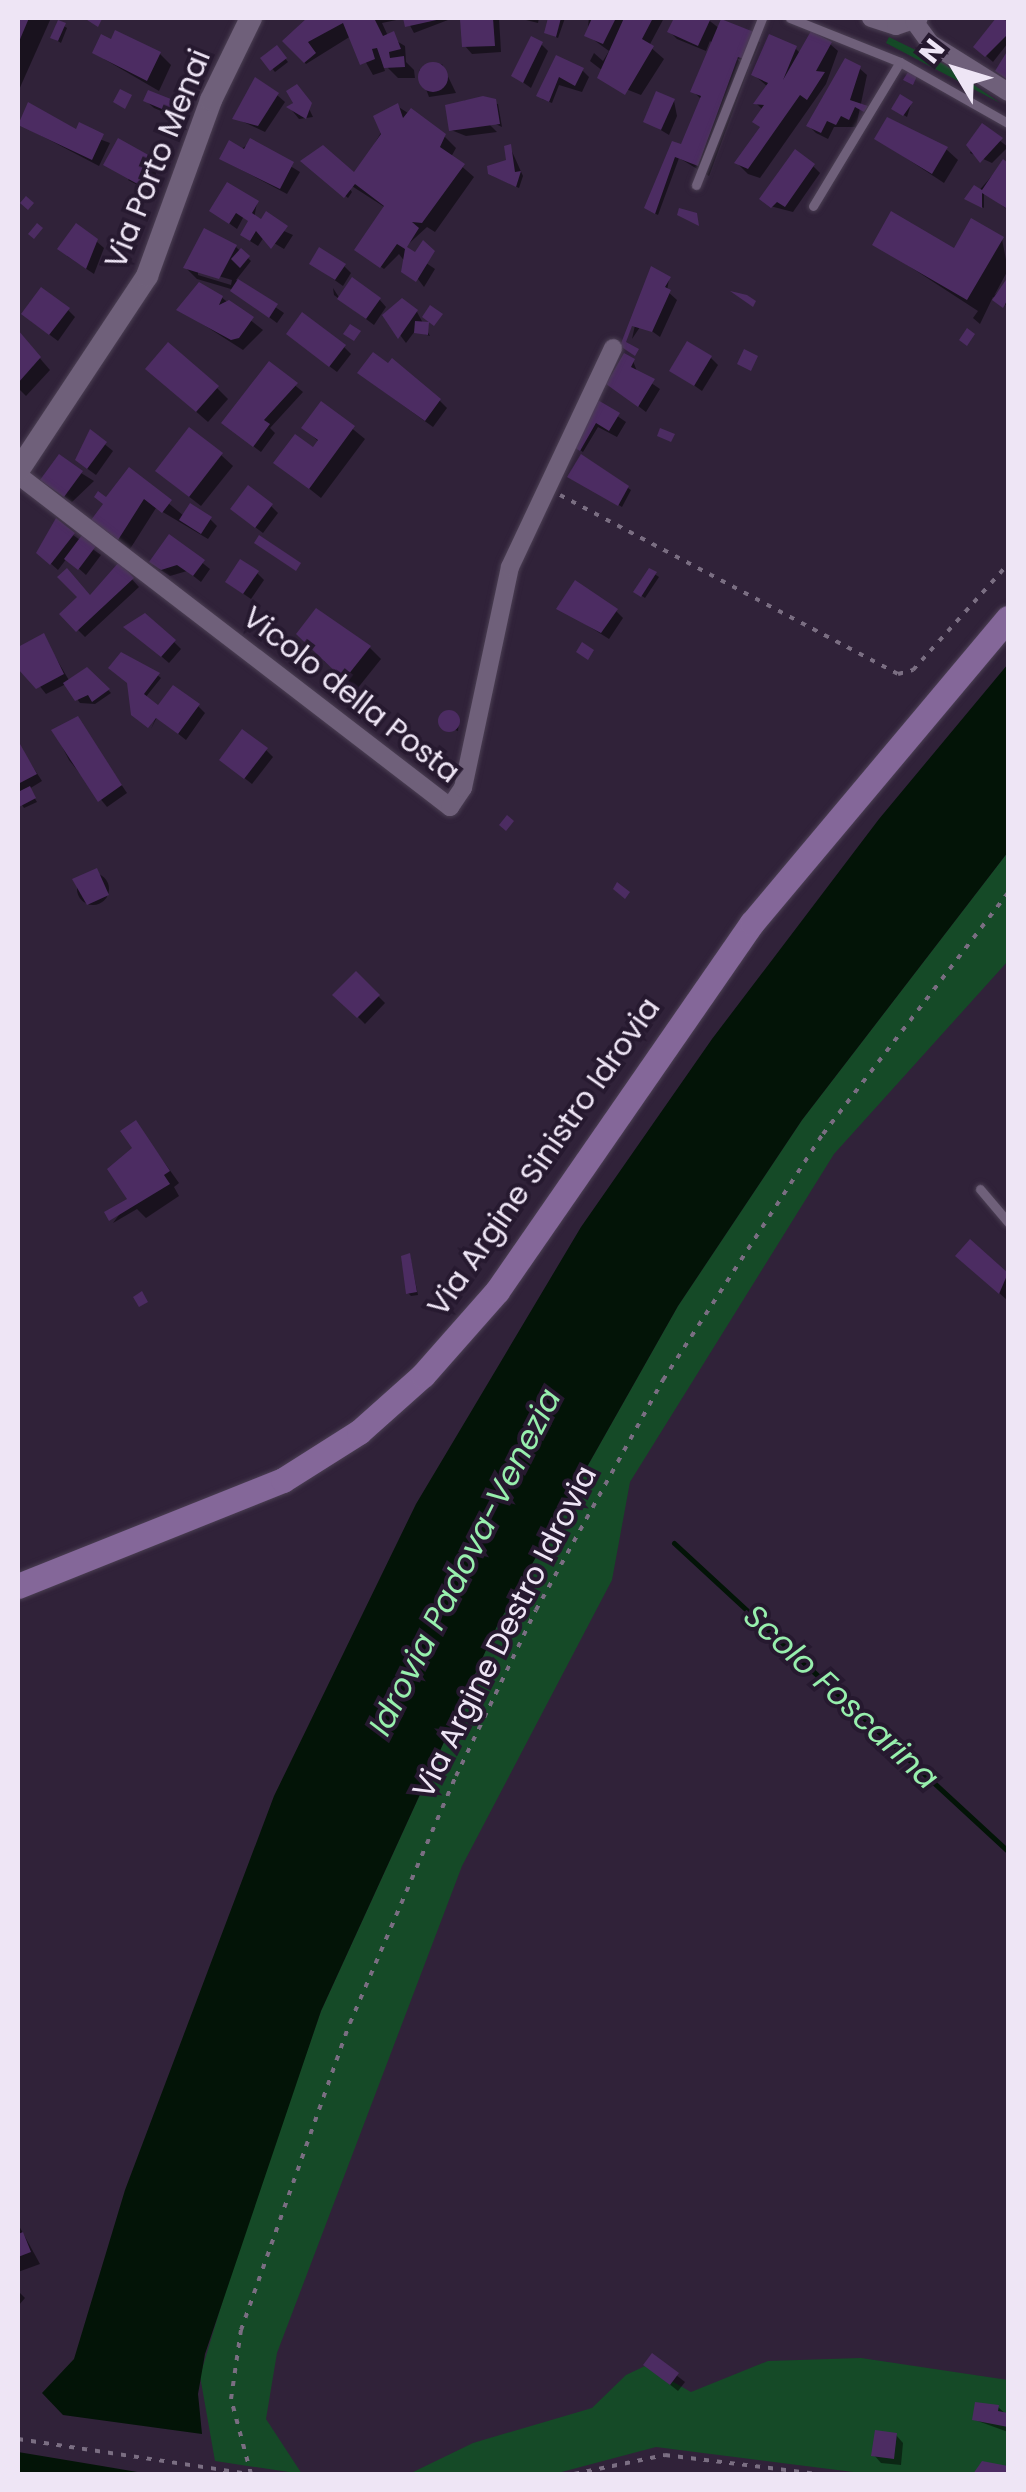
<!DOCTYPE html>
<style>
body{margin:0}
#map{position:relative;width:1026px;height:2492px;overflow:hidden;background:#302239;font-family:Poppins,sans-serif}
div>[style]{position:absolute}
.green>*{inset:0;background:#154a27}
.water>*{inset:0;background:#031407}
.shadow>*{inset:0;background:#0007}
.round{border-radius:50%}
.stream>*{height:5px;margin:-2.5px;padding:0 2.5px;transform-origin:2.5px;border-radius:2.5px;background:#031407}
.building>*{inset:0;background:#4c2c62}
.path>*{height:4px;margin-top:-2px;transform-origin:0;background:repeating-linear-gradient(90deg,#7a6e82 0 5px,transparent 0 13px)}
.roads{filter:drop-shadow(0 0 2px #4b3f53) drop-shadow(0 0 2px #4b3f53)}
.service>*{height:9px;margin:-4.5px;padding:0 4.5px;transform-origin:4.5px;border-radius:4.5px;background:#6f607a}
.minor>*{height:18px;margin:-9px;padding:0 9px;transform-origin:9px;border-radius:9px;background:#6f607a}
.tertiary>*{height:22px;margin:-11px;padding:0 11px;transform-origin:11px;border-radius:11px;background:#6f607a}
.secondary>*{height:25px;margin:-12.5px;padding:0 12.5px;transform-origin:12.5px;border-radius:12.5px;background:#846799}
span{translate:-50% -50%;white-space:nowrap;text-align:center;line-height:1.15;-webkit-text-stroke:8px #26192f;paint-order:stroke}
.street-label{font-size:30px;color:#eee5f5}
.water-label{font-size:32px;color:#97efad;font-style:italic}
.frame{position:absolute;inset:0;border:20px solid #eee5f5;pointer-events:none}
.north{position:absolute;left:906px;top:20px;width:100px;height:100px;-webkit-text-stroke:8px #26192f;paint-order:stroke;rotate:308deg;font-size:28px;font-weight:700;line-height:40px;text-align:center;color:#eee5f5}
.north::after{content:'';display:block;margin:auto;width:35px;height:45px;background:#eee5f5;clip-path:polygon(50% 0,100% 100%,50% 72%,0 100%)}
</style>
<div id="map">
<div class="green">
<i style="clip-path:polygon(889px 37px,944px 64px,1000px 103px,886px 43px)"></i>
<i style="clip-path:polygon(1008px 852px,1008px 961px,834px 1154px,630px 1482px,612px 1580px,462px 1866px,277px 2353px,266px 2419px,302px 2474px,215px 2461px,200px 2376px,239px 2246px,321px 2011px,497px 1626px,678px 1306px,802px 1120px)"></i>
<i style="clip-path:polygon(861px 2358px,1008px 2380px,1008px 2474px,869px 2474px,656px 2447px,554px 2474px,409px 2474px,473px 2443px,592px 2408px,626px 2375px,645px 2366px,691px 2392px,768px 2361px)"></i>
</div>
<div class="water">
<i style="clip-path:polygon(1008px 664px,1008px 852px,802px 1120px,678px 1306px,497px 1626px,321px 2011px,205px 2354px,198px 2394px,202px 2434px,63px 2415px,42px 2393px,74px 2359px,125px 2190px,274px 1796px,416px 1504px,581px 1227px,712px 1039px,879px 819px)"></i>
<i style="clip-path:polygon(18px 2452px,102px 2466px,149px 2474px,18px 2474px)"></i>
</div>
<div class="shadow">
<i style="clip-path:polygon(18px 18px,51px 18px,18px 92px)"></i>
<i style="clip-path:polygon(310px 18px,447px 18px,448px 20px,414px 33px,406px 18px,382px 23px,388px 36px,405px 46px,406px 62px,414px 70px,415px 78px,398px 78px,382px 62px,385px 71px,373px 75px,351px 36px,306px 64px,295px 52px)"></i>
<i style="clip-path:polygon(464px 18px,499px 18px,501px 52px,472px 54px,465px 46px)"></i>
<i style="clip-path:polygon(518px 18px,539px 18px,538px 23px)"></i>
<i style="clip-path:polygon(551px 18px,565px 18px,558px 38px,547px 33px)"></i>
<i style="clip-path:polygon(589px 18px,664px 18px,649px 46px,664px 59px,641px 95px,603px 80px,603px 71px,590px 61px,594px 53px,603px 61px,609px 51px,587px 35px)"></i>
<i style="clip-path:polygon(676px 18px,706px 18px,720px 29px,760px 42px,751px 64px,736px 58px,748px 70px,709px 176px,679px 158px,658px 215px,650px 211px,673px 144px,682px 147px,702px 100px,693px 91px,716px 47px,710px 41px,706px 51px,677px 39px,670px 32px)"></i>
<i style="clip-path:polygon(1000px 18px,1008px 24px,1008px 43px,993px 62px,976px 47px)"></i>
<i style="clip-path:polygon(64px 26px,67px 28px,61px 43px,53px 38px)"></i>
<i style="clip-path:polygon(541px 44px,548px 51px,531px 88px,514px 76px)"></i>
<i style="clip-path:polygon(830px 44px,838px 51px,826px 84px,760px 178px,748px 174px,737px 163px,762px 129px,763px 110px,756px 103px,768px 87px,754px 75px,795px 48px,801px 54px)"></i>
<i style="clip-path:polygon(277px 48px,288px 62px,275px 72px,263px 58px)"></i>
<i style="clip-path:polygon(160px 54px,171px 65px,159px 91px,104px 59px)"></i>
<i style="clip-path:polygon(442px 64px,456px 93px,429px 97px,419px 70px)"></i>
<i style="clip-path:polygon(859px 68px,867px 75px,856px 127px,834px 127px,828px 139px,816px 133px,809px 126px)"></i>
<i style="clip-path:polygon(582px 70px,589px 77px,582px 92px,559px 85px,552px 103px,542px 99px,550px 78px)"></i>
<i style="clip-path:polygon(300px 90px,313px 117px,299px 119px,290px 108px)"></i>
<i style="clip-path:polygon(277px 95px,285px 102px,265px 132px,235px 118px)"></i>
<i style="clip-path:polygon(466px 100px,498px 104px,502px 127px,483px 118px,497px 132px,466px 136px,451px 130px,455px 105px)"></i>
<i style="clip-path:polygon(146px 101px,179px 106px,183px 120px,154px 108px)"></i>
<i style="clip-path:polygon(674px 101px,677px 116px,669px 135px,646px 121px)"></i>
<i style="clip-path:polygon(911px 104px,907px 117px,897px 111px)"></i>
<i style="clip-path:polygon(397px 106px,444px 136px,456px 148px,451px 157px,474px 177px,435px 232px,427px 227px,404px 248px,435px 269px,424px 287px,399px 254px,384px 269px,360px 252px,386px 208px,344px 181px,352px 192px,348px 198px,319px 174px,355px 176px)"></i>
<i style="clip-path:polygon(19px 124px,67px 127px,110px 143px,99px 166px)"></i>
<i style="clip-path:polygon(982px 127px,1008px 147px,992px 163px,970px 153px)"></i>
<i style="clip-path:polygon(877px 139px,946px 149px,958px 160px,944px 183px)"></i>
<i style="clip-path:polygon(251px 142px,300px 172px,287px 194px,225px 161px)"></i>
<i style="clip-path:polygon(510px 147px,523px 176px,519px 188px,493px 176px,509px 162px)"></i>
<i style="clip-path:polygon(151px 159px,158px 166px,151px 192px,128px 180px)"></i>
<i style="clip-path:polygon(1003px 163px,1008px 210px,984px 192px,984px 208px,970px 201px)"></i>
<i style="clip-path:polygon(813px 166px,820px 173px,793px 212px,770px 206px)"></i>
<i style="clip-path:polygon(257px 203px,254px 218px,293px 235px,284px 249px,264px 237px,258px 246px,250px 241px,243px 234px,250px 221px,244px 216px,237px 229px,212px 211px)"></i>
<i style="clip-path:polygon(1002px 239px,1008px 270px,994px 296px,1008px 281px,1008px 306px,993px 297px,980px 324px,973px 318px,978px 311px,875px 244px,955px 252px)"></i>
<i style="clip-path:polygon(96px 241px,104px 248px,94px 274px,67px 256px)"></i>
<i style="clip-path:polygon(evenodd,236px 247px,251px 261px,236px 280px,284px 313px,277px 323px,231px 289px,197px 279px,186px 268px,236px 247px,198px 270px,232px 280px,231px 285px,198px 275px,198px 270px)"></i>
<i style="clip-path:polygon(312px 264px,344px 266px,351px 273px,343px 286px)"></i>
<i style="clip-path:polygon(669px 279px,667px 291px,677px 300px,660px 337px,642px 324px,632px 339px,640px 302px)"></i>
<i style="clip-path:polygon(333px 288px,340px 299px,379px 299px,386px 307px,374px 325px,334px 295px)"></i>
<i style="clip-path:polygon(221px 297px,263px 330px,243px 350px,179px 309px)"></i>
<i style="clip-path:polygon(68px 310px,75px 317px,58px 341px,31px 321px)"></i>
<i style="clip-path:polygon(417px 312px,430px 336px,415px 331px,406px 343px,385px 315px)"></i>
<i style="clip-path:polygon(18px 333px,50px 370px,26px 396px,18px 388px)"></i>
<i style="clip-path:polygon(296px 341px,344px 347px,351px 354px,337px 372px)"></i>
<i style="clip-path:polygon(711px 358px,718px 365px,702px 391px,672px 370px)"></i>
<i style="clip-path:polygon(633px 361px,638px 374px,660px 389px,646px 412px,617px 390px)"></i>
<i style="clip-path:polygon(269px 364px,303px 392px,270px 428px,275px 433px,261px 452px,231px 429px)"></i>
<i style="clip-path:polygon(160px 380px,217px 388px,228px 399px,208px 422px)"></i>
<i style="clip-path:polygon(368px 380px,440px 401px,447px 408px,433px 427px)"></i>
<i style="clip-path:polygon(597px 402px,626px 422px,617px 437px,598px 427px,583px 452px,575px 447px)"></i>
<i style="clip-path:polygon(322px 404px,365px 439px,321px 498px,277px 463px,313px 451px,319px 442px,304px 428px)"></i>
<i style="clip-path:polygon(91px 433px,113px 451px,96px 475px,85px 467px)"></i>
<i style="clip-path:polygon(221px 455px,233px 466px,201px 506px,170px 482px)"></i>
<i style="clip-path:polygon(129px 471px,184px 516px,210px 519px,217px 526px,208px 539px,156px 508px,130px 549px,105px 531px,107px 500px)"></i>
<i style="clip-path:polygon(81px 473px,94px 481px,72px 502px,51px 487px)"></i>
<i style="clip-path:polygon(571px 477px,628px 488px,631px 490px,622px 507px)"></i>
<i style="clip-path:polygon(271px 506px,278px 513px,263px 533px,240px 516px)"></i>
<i style="clip-path:polygon(73px 535px,101px 555px,86px 575px,67px 558px,58px 570px,39px 553px)"></i>
<i style="clip-path:polygon(170px 537px,210px 569px,201px 582px,187px 571px,170px 576px,159px 569px)"></i>
<i style="clip-path:polygon(119px 565px,139px 587px,85px 637px,62px 614px,90px 598px)"></i>
<i style="clip-path:polygon(650px 571px,659px 577px,645px 598px,639px 594px)"></i>
<i style="clip-path:polygon(257px 573px,264px 580px,251px 599px,235px 588px)"></i>
<i style="clip-path:polygon(560px 608px,616px 611px,623px 618px,609px 639px)"></i>
<i style="clip-path:polygon(134px 633px,174px 642px,181px 649px,169px 663px)"></i>
<i style="clip-path:polygon(43px 636px,70px 682px,88px 669px,111px 693px,95px 704px,80px 703px,66px 684px,46px 694px,18px 659px,18px 650px)"></i>
<i style="clip-path:polygon(370px 648px,381px 659px,357px 689px,324px 661px)"></i>
<i style="clip-path:polygon(146px 666px,161px 678px,145px 698px,159px 709px,198px 706px,205px 713px,186px 740px,157px 717px,151px 729px,156px 717px,147px 725px,141px 672px)"></i>
<i style="clip-path:polygon(444px 715px,459px 719px,458px 731px,444px 726px)"></i>
<i style="clip-path:polygon(77px 719px,127px 793px,107px 807px,69px 760px,54px 731px)"></i>
<i style="clip-path:polygon(20px 747px,42px 781px,29px 789px,37px 802px,24px 808px,18px 799px)"></i>
<i style="clip-path:polygon(266px 750px,273px 757px,252px 784px,229px 766px)"></i>
<i class="round" style="left:77px;top:873px;width:32px;height:32px"></i>
<i style="clip-path:polygon(356px 974px,385px 1003px,365px 1024px,336px 995px)"></i>
<i style="clip-path:polygon(136px 1123px,179px 1183px,174px 1187px,179px 1196px,146px 1218px,137px 1209px,113px 1223px,130px 1200px)"></i>
<i style="clip-path:polygon(970px 1242px,1008px 1276px,1007px 1300px,966px 1263px)"></i>
<i style="clip-path:polygon(410px 1256px,418px 1295px,411px 1296px,408px 1293px)"></i>
<i style="clip-path:polygon(18px 2224px,40px 2264px,18px 2272px)"></i>
<i style="clip-path:polygon(18px 2291px,25px 2298px,19px 2305px,18px 2304px)"></i>
<i style="clip-path:polygon(652px 2356px,685px 2382px,678px 2391px,653px 2371px)"></i>
<i style="clip-path:polygon(998px 2407px,1008px 2416px,1008px 2432px,975px 2420px)"></i>
<i style="clip-path:polygon(896px 2435px,903px 2443px,901px 2465px,881px 2463px,874px 2455px)"></i>
</div>
<div class="stream">
<i style="left:674px;top:1543px;width:454px;rotate:42.7deg"></i>
</div>
<div class="building">
<i style="clip-path:polygon(18px 18px,29px 18px,18px 44px)"></i>
<i style="clip-path:polygon(84px 18px,98px 18px,102px 19px,98px 27px)"></i>
<i style="clip-path:polygon(307px 18px,374px 18px,383px 36px,394px 31px,401px 49px,389px 52px,390px 58px,404px 56px,405px 67px,384px 68px,377px 48px,372px 49px,375px 59px,360px 65px,343px 23px,308px 42px,316px 53px,304px 63px,282px 41px)"></i>
<i style="clip-path:polygon(403px 18px,441px 18px,441px 19px,405px 27px)"></i>
<i style="clip-path:polygon(493px 18px,495px 46px,462px 47px,460px 19px)"></i>
<i style="clip-path:polygon(548px 18px,561px 18px,556px 37px,544px 33px)"></i>
<i style="clip-path:polygon(592px 18px,616px 18px,603px 44px,584px 36px)"></i>
<i style="clip-path:polygon(624px 18px,653px 18px,642px 39px,654px 46px,625px 95px,597px 78px)"></i>
<i style="clip-path:polygon(674px 18px,711px 18px,698px 46px,667px 32px)"></i>
<i style="clip-path:polygon(996px 18px,1008px 21px,1008px 34px,985px 57px,973px 47px)"></i>
<i style="clip-path:polygon(721px 19px,754px 32px,744px 59px,738px 57px,698px 166px,675px 157px,655px 214px,644px 208px,672px 141px,681px 144px,701px 96px,690px 92px)"></i>
<i style="clip-path:polygon(58px 20px,66px 23px,58px 41px,50px 38px)"></i>
<i style="clip-path:polygon(115px 30px,161px 52px,147px 81px,92px 53px,101px 34px,111px 39px)"></i>
<i style="clip-path:polygon(811px 31px,832px 42px,816px 71px,825px 72px,807px 100px,800px 95px,748px 169px,734px 163px,760px 127px,752px 122px,764px 105px,753px 104px,768px 83px,751px 75px,769px 34px,797px 46px,783px 80px)"></i>
<i style="clip-path:polygon(531px 36px,543px 42px,523px 83px,511px 76px)"></i>
<i style="clip-path:polygon(277px 45px,287px 58px,270px 71px,260px 58px)"></i>
<i style="clip-path:polygon(1008px 50px,1008px 80px,995px 71px)"></i>
<i style="clip-path:polygon(556px 55px,584px 68px,575px 86px,559px 77px,549px 102px,536px 96px)"></i>
<i style="clip-path:polygon(845px 58px,861px 66px,850px 100px,868px 106px,864px 112px,855px 107px,849px 120px,841px 116px,836px 125px,827px 121px,821px 133px,806px 126px)"></i>
<i class="round" style="left:418px;top:62px;width:30px;height:30px"></i>
<i style="clip-path:polygon(908px 72px,917px 76px,913px 85px,903px 80px)"></i>
<i style="clip-path:polygon(255px 77px,279px 93px,258px 126px,232px 119px)"></i>
<i style="clip-path:polygon(297px 84px,312px 103px,306px 119px,286px 107px,293px 103px,286px 91px)"></i>
<i style="clip-path:polygon(120px 89px,132px 95px,125px 109px,113px 102px)"></i>
<i style="clip-path:polygon(148px 90px,181px 103px,176px 115px,143px 101px)"></i>
<i style="clip-path:polygon(656px 91px,675px 99px,661px 130px,643px 122px)"></i>
<i style="clip-path:polygon(900px 94px,913px 102px,903px 116px,891px 109px)"></i>
<i style="clip-path:polygon(483px 96px,496px 99px,500px 124px,449px 131px,445px 105px)"></i>
<i style="clip-path:polygon(28px 102px,76px 129px,79px 122px,104px 134px,92px 160px,18px 125px)"></i>
<i style="clip-path:polygon(398px 103px,403px 118px,411px 108px,446px 134px,440px 147px,465px 164px,422px 223px,412px 222px,419px 228px,407px 247px,415px 252px,423px 240px,435px 251px,416px 282px,401px 272px,405px 249px,397px 244px,380px 268px,354px 250px,384px 206px,355px 184px,344px 198px,300px 161px,323px 145px,354px 172px,381px 134px,373px 116px)"></i>
<i style="clip-path:polygon(887px 117px,948px 147px,932px 174px,874px 139px)"></i>
<i style="clip-path:polygon(982px 123px,1003px 138px,980px 163px,966px 145px)"></i>
<i style="clip-path:polygon(118px 138px,152px 157px,143px 187px,103px 165px)"></i>
<i style="clip-path:polygon(250px 138px,294px 162px,280px 189px,219px 159px,229px 140px,244px 149px)"></i>
<i style="clip-path:polygon(511px 144px,515px 172px,521px 171px,516px 187px,488px 174px,487px 166px,506px 160px,504px 146px)"></i>
<i style="clip-path:polygon(795px 149px,815px 164px,785px 207px,777px 202px,771px 208px,759px 199px)"></i>
<i style="clip-path:polygon(1003px 159px,1008px 163px,1006px 208px,982px 193px,982px 208px,964px 199px,974px 185px,982px 190px)"></i>
<i style="clip-path:polygon(227px 182px,259px 201px,252px 213px,261px 219px,266px 211px,288px 226px,271px 249px,256px 231px,250px 241px,240px 235px,248px 221px,236px 213px,229px 224px,209px 211px)"></i>
<i style="clip-path:polygon(26px 196px,34px 203px,28px 210px,20px 203px)"></i>
<i style="clip-path:polygon(679px 208px,697px 213px,699px 226px,677px 215px)"></i>
<i style="clip-path:polygon(891px 211px,954px 248px,971px 218px,1004px 237px,967px 300px,872px 245px)"></i>
<i style="clip-path:polygon(37px 223px,43px 228px,34px 239px,28px 234px)"></i>
<i style="clip-path:polygon(76px 223px,98px 239px,86px 269px,57px 249px)"></i>
<i style="clip-path:polygon(204px 228px,237px 245px,219px 279px,183px 268px)"></i>
<i style="clip-path:polygon(319px 247px,346px 264px,335px 280px,309px 264px)"></i>
<i style="clip-path:polygon(241px 248px,250px 256px,240px 268px,231px 259px)"></i>
<i style="clip-path:polygon(651px 266px,671px 277px,665px 287px,671px 290px,652px 332px,632px 326px,626px 342px,639px 349px,635px 356px,620px 346px)"></i>
<i style="clip-path:polygon(352px 277px,381px 298px,366px 319px,337px 299px)"></i>
<i style="clip-path:polygon(1008px 277px,1008px 299px,1003px 308px,992px 300px)"></i>
<i style="clip-path:polygon(238px 279px,278px 304px,269px 318px,230px 291px)"></i>
<i style="clip-path:polygon(199px 282px,223px 296px,219px 305px,229px 300px,254px 317px,239px 338px,231px 340px,176px 310px)"></i>
<i style="clip-path:polygon(41px 287px,70px 308px,49px 335px,21px 314px)"></i>
<i style="clip-path:polygon(730px 291px,747px 295px,756px 301px,753px 307px)"></i>
<i style="clip-path:polygon(402px 298px,418px 310px,398px 339px,382px 315px)"></i>
<i style="clip-path:polygon(430px 305px,443px 314px,434px 326px,422px 317px)"></i>
<i style="clip-path:polygon(302px 312px,346px 345px,329px 367px,286px 334px)"></i>
<i style="clip-path:polygon(415px 321px,429px 322px,428px 335px,414px 333px)"></i>
<i style="clip-path:polygon(350px 324px,361px 331px,354px 341px,343px 334px)"></i>
<i style="clip-path:polygon(967px 328px,975px 334px,967px 346px,959px 340px)"></i>
<i style="clip-path:polygon(18px 330px,41px 357px,18px 383px)"></i>
<i style="clip-path:polygon(687px 341px,712px 356px,694px 386px,669px 371px)"></i>
<i style="clip-path:polygon(168px 342px,219px 386px,196px 412px,145px 369px)"></i>
<i style="clip-path:polygon(744px 349px,758px 356px,751px 371px,737px 364px)"></i>
<i style="clip-path:polygon(373px 352px,388px 363px,392px 358px,441px 399px,425px 421px,357px 373px)"></i>
<i style="clip-path:polygon(624px 353px,635px 359px,631px 367px,655px 379px,638px 407px,606px 384px)"></i>
<i style="clip-path:polygon(269px 361px,298px 383px,264px 420px,270px 424px,253px 447px,221px 423px)"></i>
<i style="clip-path:polygon(596px 399px,620px 413px,609px 431px,596px 423px,580px 451px,569px 444px)"></i>
<i style="clip-path:polygon(321px 401px,355px 426px,309px 489px,273px 463px,295px 434px,313px 447px,318px 440px,301px 428px)"></i>
<i style="clip-path:polygon(189px 427px,223px 453px,189px 497px,155px 471px)"></i>
<i style="clip-path:polygon(660px 428px,675px 434px,671px 442px,657px 436px)"></i>
<i style="clip-path:polygon(90px 429px,107px 442px,87px 469px,75px 460px)"></i>
<i style="clip-path:polygon(59px 454px,83px 471px,64px 497px,40px 480px)"></i>
<i style="clip-path:polygon(581px 454px,629px 486px,618px 506px,567px 477px)"></i>
<i style="clip-path:polygon(129px 467px,172px 500px,162px 513px,144px 499px,118px 540px,91px 520px,103px 504px,94px 497px,98px 491px,106px 497px)"></i>
<i style="clip-path:polygon(248px 485px,273px 504px,255px 528px,230px 509px)"></i>
<i style="clip-path:polygon(190px 503px,212px 517px,201px 534px,179px 520px)"></i>
<i style="clip-path:polygon(56px 518px,75px 533px,50px 565px,36px 553px)"></i>
<i style="clip-path:polygon(169px 534px,205px 560px,193px 576px,177px 565px,161px 570px,149px 562px)"></i>
<i style="clip-path:polygon(82px 535px,96px 546px,78px 570px,64px 559px)"></i>
<i style="clip-path:polygon(259px 535px,301px 563px,296px 571px,254px 543px)"></i>
<i style="clip-path:polygon(240px 559px,259px 571px,243px 594px,225px 582px)"></i>
<i style="clip-path:polygon(119px 562px,134px 578px,76px 632px,59px 614px,77px 597px,57px 577px,67px 568px,90px 595px)"></i>
<i style="clip-path:polygon(649px 568px,657px 572px,641px 597px,633px 592px)"></i>
<i style="clip-path:polygon(575px 580px,618px 609px,601px 633px,556px 609px)"></i>
<i style="clip-path:polygon(316px 608px,371px 646px,344px 680px,296px 634px)"></i>
<i style="clip-path:polygon(145px 613px,176px 640px,161px 657px,123px 627px)"></i>
<i style="clip-path:polygon(44px 633px,64px 674px,36px 689px,18px 669px,18px 647px)"></i>
<i style="clip-path:polygon(582px 642px,594px 650px,588px 660px,576px 652px)"></i>
<i style="clip-path:polygon(121px 652px,160px 673px,144px 694px,158px 705px,173px 685px,200px 704px,178px 734px,156px 718px,148px 728px,131px 715px,127px 683px,108px 668px)"></i>
<i style="clip-path:polygon(87px 667px,110px 689px,92px 702px,88px 695px,75px 701px,63px 683px)"></i>
<i class="round" style="left:438px;top:710px;width:22px;height:22px"></i>
<i style="clip-path:polygon(78px 716px,122px 785px,98px 802px,51px 730px)"></i>
<i style="clip-path:polygon(242px 729px,268px 748px,244px 779px,219px 760px)"></i>
<i style="clip-path:polygon(20px 744px,37px 774px,18px 784px,18px 745px)"></i>
<i style="clip-path:polygon(30px 786px,36px 798px,19px 807px,18px 792px)"></i>
<i style="clip-path:polygon(507px 815px,514px 821px,506px 831px,499px 825px)"></i>
<i style="clip-path:polygon(97px 868px,109px 895px,87px 905px,72px 879px)"></i>
<i style="clip-path:polygon(617px 882px,630px 892px,625px 899px,613px 889px)"></i>
<i style="clip-path:polygon(356px 971px,380px 995px,357px 1018px,332px 995px)"></i>
<i style="clip-path:polygon(136px 1120px,170px 1171px,164px 1175px,170px 1184px,109px 1221px,104px 1212px,127px 1199px,107px 1169px,132px 1148px,120px 1131px)"></i>
<i style="clip-path:polygon(970px 1239px,1008px 1273px,999px 1294px,955px 1256px)"></i>
<i style="clip-path:polygon(410px 1253px,417px 1292px,406px 1294px,401px 1256px)"></i>
<i style="clip-path:polygon(142px 1291px,148px 1302px,139px 1307px,133px 1297px)"></i>
<i style="clip-path:polygon(23px 2232px,31px 2252px,18px 2257px,18px 2234px)"></i>
<i style="clip-path:polygon(652px 2353px,679px 2373px,670px 2385px,643px 2365px)"></i>
<i style="clip-path:polygon(975px 2402px,999px 2405px,998px 2411px,1008px 2413px,1008px 2427px,972px 2420px)"></i>
<i style="clip-path:polygon(875px 2430px,897px 2433px,894px 2459px,871px 2456px)"></i>
<i style="clip-path:polygon(982px 2461px,1008px 2466px,1008px 2474px,973px 2474px)"></i>
</div>
<div class="path">
<i style="left:560px;top:495px;width:382px;rotate:27.9deg"></i>
<i style="left:898px;top:674px;width:16px;rotate:-15deg"></i>
<i style="left:913px;top:670px;width:142px;rotate:-48.1deg"></i>
<i style="left:18px;top:2439px;width:235px;rotate:8.6deg"></i>
<i style="left:251px;top:2474px;width:78px;rotate:-104.9deg"></i>
<i style="left:231px;top:2399px;width:70px;rotate:-81.8deg"></i>
<i style="left:241px;top:2330px;width:326px;rotate:-70.5deg"></i>
<i style="left:350px;top:2023px;width:269px;rotate:-66.8deg"></i>
<i style="left:456px;top:1776px;width:184px;rotate:-64.3deg"></i>
<i style="left:536px;top:1610px;width:263px;rotate:-61.1deg"></i>
<i style="left:663px;top:1380px;width:293px;rotate:-57deg"></i>
<i style="left:823px;top:1134px;width:304px;rotate:-52.5deg"></i>
<i style="left:574px;top:2474px;width:93px;rotate:-11.8deg"></i>
<i style="left:665px;top:2455px;width:153px;rotate:7.1deg"></i>
</div>
<div class="roads">
<div class="service">
<i style="left:790px;top:18px;width:118px;rotate:21.8deg"></i>
<i style="left:900px;top:62px;width:124px;rotate:29.5deg"></i>
<i style="left:696px;top:185px;width:180px;rotate:-68.4deg"></i>
<i style="left:813px;top:206px;width:168px;rotate:-58.9deg"></i>
<i style="left:980px;top:1189px;width:43px;rotate:49.7deg"></i>
</div>
<div class="minor">
<i style="left:871px;top:18px;width:26px;rotate:18deg"></i>
<i style="left:896px;top:26px;width:24px;rotate:-19deg"></i>
<i style="left:914px;top:21px;width:27px;rotate:54deg"></i>
<i style="left:930px;top:43px;width:92px;rotate:32.1deg"></i>
<i style="left:18px;top:475px;width:545px;rotate:37.54deg"></i>
<i style="left:450px;top:807px;width:23px;rotate:-56deg"></i>
<i style="left:463px;top:788px;width:226px;rotate:-78deg"></i>
<i style="left:510px;top:567px;width:242px;rotate:-64.8deg"></i>
</div>
<div class="tertiary">
<i style="left:18px;top:471px;width:234px;rotate:-56.5deg"></i>
<i style="left:147px;top:276px;width:187px;rotate:-70deg"></i>
<i style="left:211px;top:100px;width:91px;rotate:-64deg"></i>
</div>
<div class="secondary">
<i style="left:18px;top:1586px;width:285px;rotate:-21.8deg"></i>
<i style="left:283px;top:1480px;width:90px;rotate:-32.3deg"></i>
<i style="left:359px;top:1432px;width:86px;rotate:-41.7deg"></i>
<i style="left:423px;top:1375px;width:112px;rotate:-48.6deg"></i>
<i style="left:497px;top:1291px;width:448px;rotate:-55.3deg"></i>
<i style="left:752px;top:923px;width:398px;rotate:-50deg"></i>
</div>
</div>
<div class="street-label">
<span style="left:158px;top:159px;rotate:-68deg">Via Porto Menai</span>
<span style="left:351px;top:695px;rotate:38deg">Vicolo della Posta</span>
<span style="left:544px;top:1157px;rotate:-55deg">Via Argine Sinistro Idrovia</span>
<span style="left:505px;top:1632px;rotate:-63deg">Via Argine Destro Idrovia</span>
</div>
<div class="water-label">
<span style="left:465px;top:1562px;rotate:-63deg">Idrovia Padova-Venezia</span>
<span style="left:841px;top:1697px;rotate:43deg">Scolo Foscarina</span>
</div>
<div class="frame"></div>
<div class="north">N</div>
</div>
